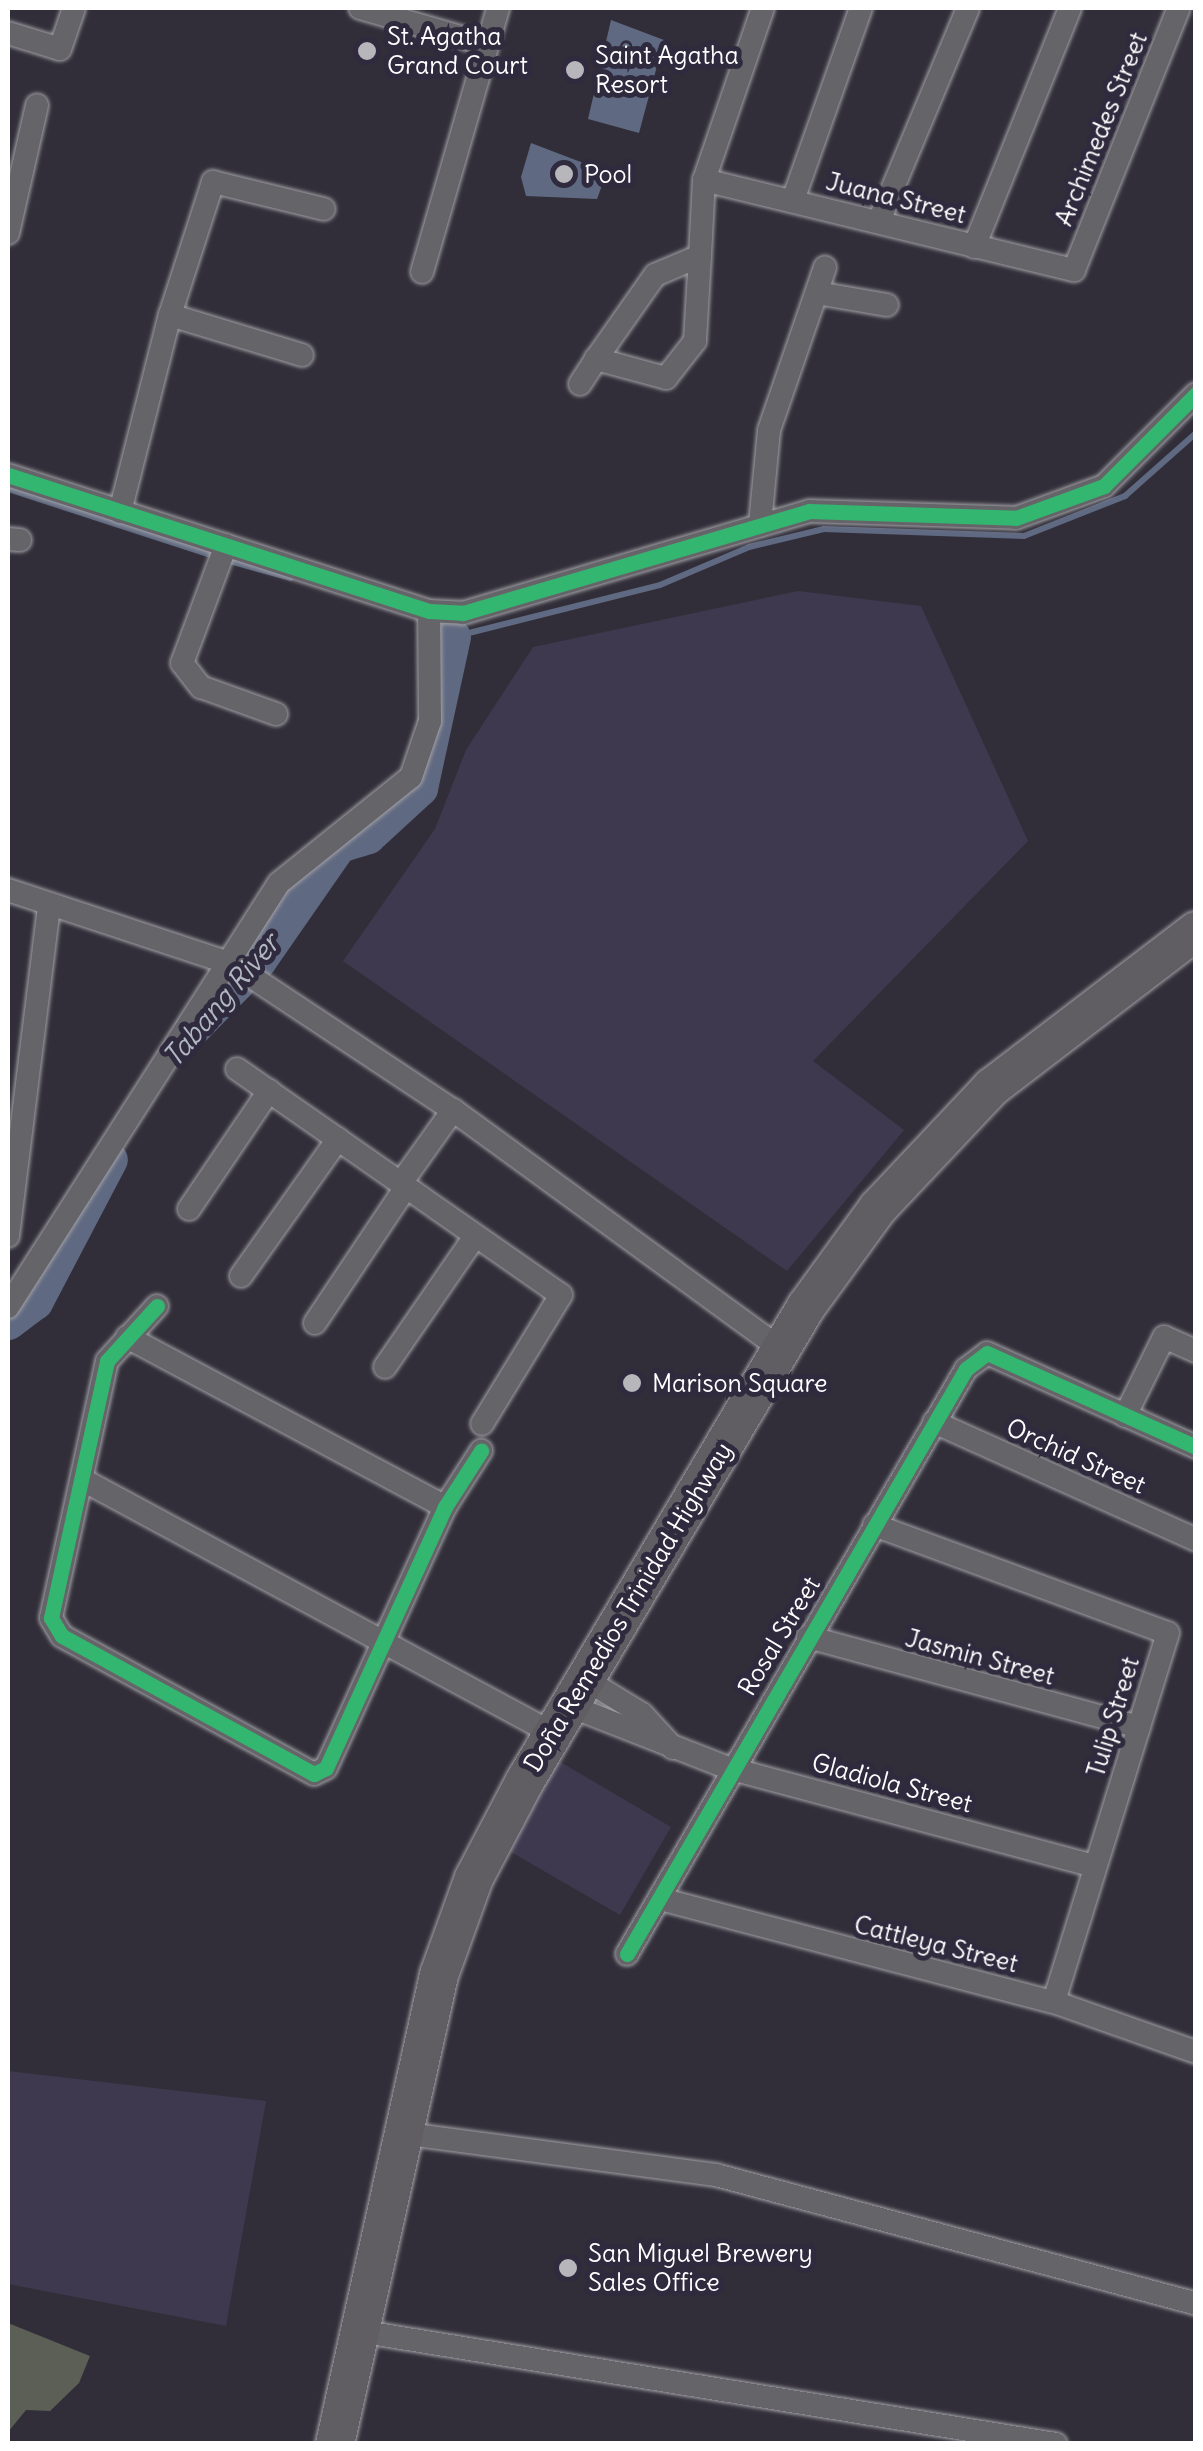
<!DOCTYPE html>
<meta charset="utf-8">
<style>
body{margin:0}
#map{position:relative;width:1203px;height:2451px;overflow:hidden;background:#312e39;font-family:Delius,sans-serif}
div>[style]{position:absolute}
.built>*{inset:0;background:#3e394e}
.green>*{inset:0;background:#5b5f55}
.water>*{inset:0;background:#5f6981}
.stream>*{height:6px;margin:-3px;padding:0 3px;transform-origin:3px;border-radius:3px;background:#5f6981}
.river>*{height:35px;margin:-17.5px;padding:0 17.5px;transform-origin:17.5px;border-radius:17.5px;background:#5f6981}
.roads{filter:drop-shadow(0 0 2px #a2a1a6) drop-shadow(0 0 2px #a2a1a6)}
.minor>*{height:22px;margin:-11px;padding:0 11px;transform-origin:11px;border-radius:11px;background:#656469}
.trunk>*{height:38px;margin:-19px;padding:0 19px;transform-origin:19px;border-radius:19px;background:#615e63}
.cycleway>*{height:15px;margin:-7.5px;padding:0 7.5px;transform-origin:7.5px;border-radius:7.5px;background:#33b770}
.dots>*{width:28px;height:28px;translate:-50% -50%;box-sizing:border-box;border:5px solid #2f2a3d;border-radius:50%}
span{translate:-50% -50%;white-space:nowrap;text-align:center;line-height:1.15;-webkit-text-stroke:10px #2f2a3d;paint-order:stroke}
.poi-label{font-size:25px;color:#fff}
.left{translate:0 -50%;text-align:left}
.street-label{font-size:25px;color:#fff}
.water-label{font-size:28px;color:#b2b7c4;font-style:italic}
.frame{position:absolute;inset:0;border:10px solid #fff;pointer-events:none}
</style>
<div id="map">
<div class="built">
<i style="clip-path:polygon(798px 591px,921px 606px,1028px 841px,813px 1061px,904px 1130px,787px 1271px,343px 961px,435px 829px,466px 750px,533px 647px)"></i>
<i style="clip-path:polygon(557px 1760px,671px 1827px,620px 1915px,506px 1849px)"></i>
<i style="clip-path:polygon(8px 2071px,266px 2101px,226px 2326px,8px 2284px)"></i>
</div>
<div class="green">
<i style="clip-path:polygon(8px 2323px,90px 2356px,79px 2383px,50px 2411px,26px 2410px,8px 2432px)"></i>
</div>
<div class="water">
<i style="clip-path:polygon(611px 20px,664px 40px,639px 133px,588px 119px)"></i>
<i style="clip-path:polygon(531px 143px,607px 172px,597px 199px,526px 196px,521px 177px)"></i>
</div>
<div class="stream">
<i style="left:8px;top:489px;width:217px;rotate:18deg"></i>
<i style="left:226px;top:560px;width:67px;rotate:15.5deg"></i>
<i style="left:439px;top:630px;width:16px;rotate:27deg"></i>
<i style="left:453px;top:637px;width:213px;rotate:-14.1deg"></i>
<i style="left:660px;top:585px;width:97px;rotate:-23.1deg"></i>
<i style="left:749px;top:547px;width:77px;rotate:-13.5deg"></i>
<i style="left:824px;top:529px;width:200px;rotate:2deg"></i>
<i style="left:1024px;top:536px;width:109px;rotate:-21.6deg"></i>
<i style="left:1125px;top:496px;width:95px;rotate:-41.6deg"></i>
</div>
<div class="river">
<i style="left:191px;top:1030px;width:98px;rotate:-45.8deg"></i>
<i style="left:259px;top:960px;width:140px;rotate:-55.2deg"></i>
<i style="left:339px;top:845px;width:30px;rotate:-17deg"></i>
<i style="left:368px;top:836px;width:71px;rotate:-42.7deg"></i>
<i style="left:420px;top:788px;width:155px;rotate:-77.7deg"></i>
<i style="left:8px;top:1322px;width:34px;rotate:-37deg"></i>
<i style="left:35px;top:1302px;width:161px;rotate:-62.3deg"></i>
</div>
<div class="roads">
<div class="minor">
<i style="left:360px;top:8px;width:133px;rotate:16.1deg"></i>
<i style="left:8px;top:33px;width:54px;rotate:17.1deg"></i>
<i style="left:60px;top:49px;width:43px;rotate:-71.1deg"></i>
<i style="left:704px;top:180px;width:381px;rotate:13.7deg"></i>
<i style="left:1074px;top:270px;width:282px;rotate:-68.2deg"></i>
<i style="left:793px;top:200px;width:204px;rotate:-70.5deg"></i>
<i style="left:879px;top:221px;width:231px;rotate:-67.3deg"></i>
<i style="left:8px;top:233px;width:131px;rotate:-77.2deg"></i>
<i style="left:974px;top:247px;width:258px;rotate:-68.1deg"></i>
<i style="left:700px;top:256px;width:76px;rotate:-87deg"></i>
<i style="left:704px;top:180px;width:182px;rotate:-71.1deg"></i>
<i style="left:422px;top:272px;width:275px;rotate:-73.9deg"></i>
<i style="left:817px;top:293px;width:71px;rotate:9.7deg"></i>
<i style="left:170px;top:315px;width:140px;rotate:-72.1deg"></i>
<i style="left:213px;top:182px;width:114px;rotate:13.7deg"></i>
<i style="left:580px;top:384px;width:30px;rotate:-57deg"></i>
<i style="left:596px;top:359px;width:103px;rotate:-54.9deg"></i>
<i style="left:655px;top:275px;width:49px;rotate:-22.9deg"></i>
<i style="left:700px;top:256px;width:85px;rotate:93.4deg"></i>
<i style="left:695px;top:341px;width:47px;rotate:128.1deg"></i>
<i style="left:666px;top:378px;width:73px;rotate:-164.8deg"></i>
<i style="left:8px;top:475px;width:442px;rotate:17.9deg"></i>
<i style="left:429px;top:611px;width:34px;rotate:3deg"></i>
<i style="left:463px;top:613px;width:361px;rotate:-16.4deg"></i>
<i style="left:809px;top:511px;width:207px;rotate:1.9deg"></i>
<i style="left:1016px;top:518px;width:94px;rotate:-20deg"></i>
<i style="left:1104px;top:486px;width:130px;rotate:-45deg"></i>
<i style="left:120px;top:512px;width:203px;rotate:-75.8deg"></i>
<i style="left:170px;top:315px;width:138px;rotate:16.9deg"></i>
<i style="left:760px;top:524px;width:94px;rotate:-84.5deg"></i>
<i style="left:769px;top:430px;width:172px;rotate:-71deg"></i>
<i style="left:8px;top:539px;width:12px;rotate:5deg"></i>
<i style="left:226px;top:545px;width:126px;rotate:110.4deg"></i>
<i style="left:182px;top:663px;width:31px;rotate:52deg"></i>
<i style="left:201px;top:687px;width:80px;rotate:19.8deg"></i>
<i style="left:8px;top:890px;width:236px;rotate:18.3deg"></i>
<i style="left:232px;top:964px;width:265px;rotate:33.5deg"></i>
<i style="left:453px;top:1110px;width:406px;rotate:36.1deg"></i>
<i style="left:237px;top:1069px;width:395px;rotate:34.9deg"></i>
<i style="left:561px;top:1295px;width:151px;rotate:121.5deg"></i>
<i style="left:401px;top:1183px;width:90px;rotate:-54.5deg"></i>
<i style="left:189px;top:1209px;width:143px;rotate:-55.9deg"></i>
<i style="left:8px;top:1236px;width:334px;rotate:-82.9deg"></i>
<i style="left:241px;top:1276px;width:168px;rotate:-54.7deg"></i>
<i style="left:157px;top:1306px;width:74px;rotate:132.3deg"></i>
<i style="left:107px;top:1361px;width:263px;rotate:102.3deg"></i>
<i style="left:51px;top:1618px;width:21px;rotate:59deg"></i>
<i style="left:62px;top:1636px;width:287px;rotate:28.7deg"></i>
<i style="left:314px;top:1774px;width:13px;rotate:-27deg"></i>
<i style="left:326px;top:1768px;width:287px;rotate:-65.5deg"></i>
<i style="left:445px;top:1507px;width:67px;rotate:-57.3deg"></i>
<i style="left:8px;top:1307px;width:503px;rotate:-57.42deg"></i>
<i style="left:279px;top:883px;width:169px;rotate:-38.8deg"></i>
<i style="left:411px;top:777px;width:59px;rotate:-71.3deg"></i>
<i style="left:430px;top:721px;width:110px;rotate:-90.5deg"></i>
<i style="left:315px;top:1323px;width:164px;rotate:-56.2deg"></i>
<i style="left:127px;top:1337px;width:361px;rotate:28.1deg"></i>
<i style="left:385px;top:1367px;width:159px;rotate:-55.5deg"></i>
<i style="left:1125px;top:1416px;width:88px;rotate:-63.7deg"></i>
<i style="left:1164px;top:1337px;width:35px;rotate:24deg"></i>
<i style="left:934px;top:1422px;width:287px;rotate:24.2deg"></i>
<i style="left:83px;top:1480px;width:535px;rotate:28.34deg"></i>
<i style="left:874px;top:1525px;width:313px;rotate:20.2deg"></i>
<i style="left:1168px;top:1633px;width:386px;rotate:107.2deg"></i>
<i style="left:808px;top:1637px;width:343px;rotate:15.2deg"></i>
<i style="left:585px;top:1679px;width:67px;rotate:31.6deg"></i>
<i style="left:642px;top:1714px;width:46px;rotate:47.6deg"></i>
<i style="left:570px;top:1706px;width:170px;rotate:21.4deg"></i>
<i style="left:728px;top:1768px;width:380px;rotate:15deg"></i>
<i style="left:660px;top:1899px;width:407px;rotate:14.7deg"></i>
<i style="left:1054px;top:2002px;width:151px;rotate:19.4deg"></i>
<i style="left:627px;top:1954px;width:676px;rotate:-59.91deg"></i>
<i style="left:966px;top:1369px;width:26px;rotate:-37deg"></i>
<i style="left:987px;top:1353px;width:229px;rotate:24.2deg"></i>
<i style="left:401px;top:2133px;width:318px;rotate:7.6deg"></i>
<i style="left:716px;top:2175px;width:497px;rotate:15deg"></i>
<i style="left:358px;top:2331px;width:707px;rotate:9.2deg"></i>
</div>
<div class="trunk">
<i style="left:335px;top:2444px;width:480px;rotate:-77.5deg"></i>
<i style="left:439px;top:1975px;width:103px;rotate:-70.2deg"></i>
<i style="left:474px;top:1878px;width:110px;rotate:-62.3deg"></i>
<i style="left:525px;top:1781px;width:551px;rotate:-59.34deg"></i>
<i style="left:806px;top:1307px;width:122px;rotate:-54deg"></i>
<i style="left:878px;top:1208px;width:166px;rotate:-46.7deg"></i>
<i style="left:992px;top:1087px;width:257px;rotate:-37.4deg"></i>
</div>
</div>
<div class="cycleway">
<i style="left:8px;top:475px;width:442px;rotate:17.9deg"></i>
<i style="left:429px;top:611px;width:34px;rotate:3deg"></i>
<i style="left:463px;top:613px;width:361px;rotate:-16.4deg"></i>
<i style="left:809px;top:511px;width:207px;rotate:1.9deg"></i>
<i style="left:1016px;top:518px;width:94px;rotate:-20deg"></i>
<i style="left:1104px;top:486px;width:130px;rotate:-45deg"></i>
<i style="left:157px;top:1306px;width:74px;rotate:132.3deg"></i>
<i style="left:107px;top:1361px;width:263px;rotate:102.3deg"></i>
<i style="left:51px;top:1618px;width:21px;rotate:59deg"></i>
<i style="left:62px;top:1636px;width:287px;rotate:28.7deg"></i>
<i style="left:314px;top:1774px;width:13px;rotate:-27deg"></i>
<i style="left:326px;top:1768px;width:287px;rotate:-65.5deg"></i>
<i style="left:445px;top:1507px;width:67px;rotate:-57.3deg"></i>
<i style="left:627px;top:1954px;width:676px;rotate:-59.91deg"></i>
<i style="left:966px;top:1369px;width:26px;rotate:-37deg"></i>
<i style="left:987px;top:1353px;width:229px;rotate:24.2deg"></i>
</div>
<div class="dots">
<i style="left:367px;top:51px;background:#b7b6ba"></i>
<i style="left:575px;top:70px;background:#b7b6ba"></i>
<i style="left:564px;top:174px;background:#b7b6ba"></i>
<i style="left:632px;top:1383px;background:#b7b6ba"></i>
<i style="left:568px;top:2268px;background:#b7b6ba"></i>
</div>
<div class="poi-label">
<span class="left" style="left:387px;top:51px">St. Agatha<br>Grand Court</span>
<span class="left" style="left:595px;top:70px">Saint Agatha<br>Resort</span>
<span class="left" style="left:584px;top:174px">Pool</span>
<span class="left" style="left:652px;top:1383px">Marison Square</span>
<span class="left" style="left:588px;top:2268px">San Miguel Brewery<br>Sales Office</span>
</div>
<div class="street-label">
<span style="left:1101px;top:129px;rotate:-68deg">Archimedes Street</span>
<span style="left:896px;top:198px;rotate:14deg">Juana Street</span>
<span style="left:1076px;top:1456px;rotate:24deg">Orchid Street</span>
<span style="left:628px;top:1607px;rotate:-59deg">Doña Remedios Trinidad Highway</span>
<span style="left:779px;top:1636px;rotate:-59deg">Rosal Street</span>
<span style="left:980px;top:1657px;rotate:15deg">Jasmin Street</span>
<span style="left:1113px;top:1717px;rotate:-73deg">Tulip Street</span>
<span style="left:892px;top:1783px;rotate:15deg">Gladiola Street</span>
<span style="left:936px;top:1944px;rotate:14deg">Cattleya Street</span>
</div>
<div class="water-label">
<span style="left:221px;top:1000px;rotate:-50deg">Tabang River</span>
</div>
<div class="frame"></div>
</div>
